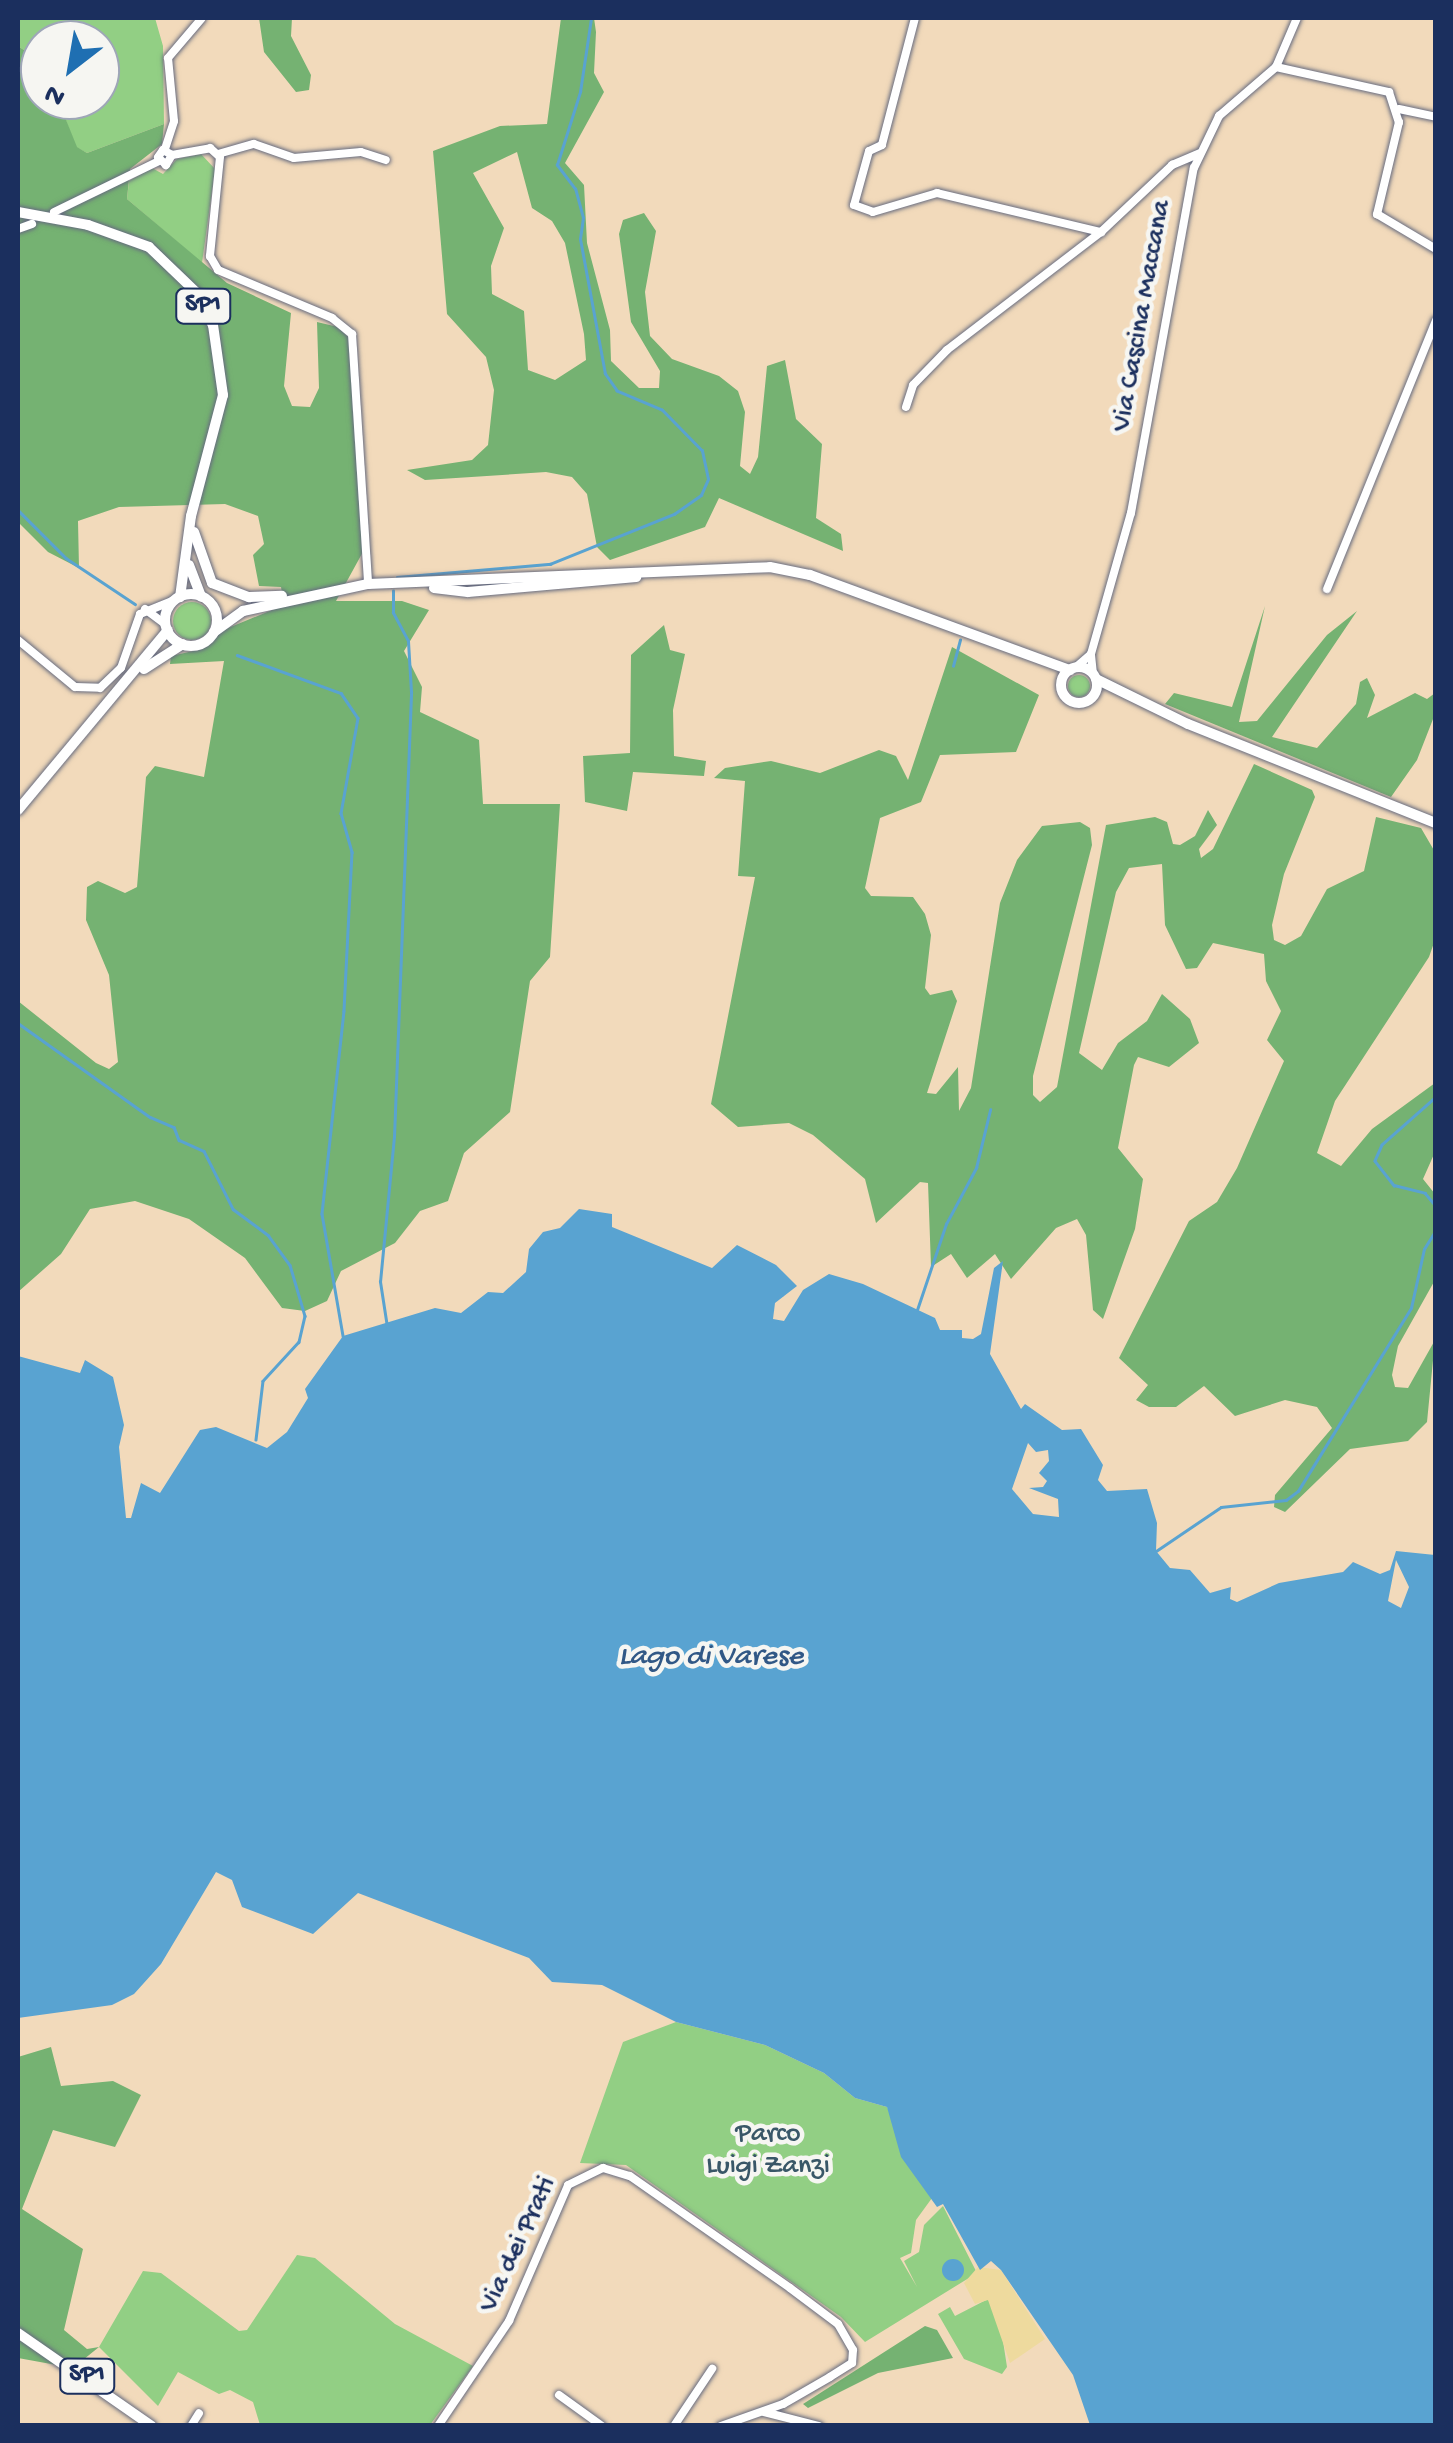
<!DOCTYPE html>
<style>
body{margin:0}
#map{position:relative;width:1453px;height:2443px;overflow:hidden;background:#f2dabb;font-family:"Gochi Hand",sans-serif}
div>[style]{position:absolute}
.green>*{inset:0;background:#92cf84}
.round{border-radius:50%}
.forest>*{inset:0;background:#75b272}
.sand>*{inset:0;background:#eeda9e}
.water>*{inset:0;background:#59a3d1}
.stream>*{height:2.5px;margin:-1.25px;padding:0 1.25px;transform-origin:1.25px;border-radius:1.25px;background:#59a3d1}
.roads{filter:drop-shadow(0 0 2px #666b7f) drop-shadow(0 0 2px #666b7f)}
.minor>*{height:8px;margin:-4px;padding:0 4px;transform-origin:4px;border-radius:4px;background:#fff}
.major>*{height:10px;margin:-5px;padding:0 5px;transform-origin:5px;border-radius:5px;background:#fff}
.major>.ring{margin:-5px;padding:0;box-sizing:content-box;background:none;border:10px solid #fff;border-radius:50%}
span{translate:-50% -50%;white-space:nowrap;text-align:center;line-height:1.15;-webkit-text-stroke:9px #f6f6f2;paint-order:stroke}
.shield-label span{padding:2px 8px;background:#f6f6f2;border:2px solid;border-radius:8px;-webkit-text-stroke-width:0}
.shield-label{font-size:25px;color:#1b2f5e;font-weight:700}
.street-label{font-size:28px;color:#1b2f5e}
.park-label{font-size:28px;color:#395768}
.water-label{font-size:30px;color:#315886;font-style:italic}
.frame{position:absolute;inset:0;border:20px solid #1b2f5e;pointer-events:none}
.north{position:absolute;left:20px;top:20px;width:100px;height:100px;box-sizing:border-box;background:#f6f6f2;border:2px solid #9ea6b7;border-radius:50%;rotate:211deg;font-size:28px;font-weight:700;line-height:40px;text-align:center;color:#1b2f5e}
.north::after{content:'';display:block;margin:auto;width:35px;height:45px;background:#1f6fb2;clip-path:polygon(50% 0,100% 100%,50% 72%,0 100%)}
</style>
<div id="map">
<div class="green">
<i style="clip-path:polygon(18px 18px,155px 18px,163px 46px,164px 124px,87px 153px,76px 147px,58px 100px,100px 100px,100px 40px,40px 40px,40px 61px,18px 46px)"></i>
<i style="clip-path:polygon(201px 154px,215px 169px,202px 263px,127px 199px,129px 181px,152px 168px,163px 174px,177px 159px)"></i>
<i class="round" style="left:173px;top:602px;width:38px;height:38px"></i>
<i class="round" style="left:1068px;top:675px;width:22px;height:22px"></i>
<i style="clip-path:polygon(676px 2022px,765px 2045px,824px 2073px,855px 2098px,887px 2107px,932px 2198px,916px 2220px,911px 2253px,900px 2258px,917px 2287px,904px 2261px,919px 2252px,924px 2225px,943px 2206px,977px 2273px,865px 2342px,841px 2317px,626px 2165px,580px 2163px,623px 2042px)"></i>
<i style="clip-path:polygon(297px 2255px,315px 2258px,395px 2324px,473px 2366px,430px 2425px,260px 2425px,253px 2402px,230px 2390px,219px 2394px,178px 2372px,158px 2406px,99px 2347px,143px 2271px,161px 2273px,239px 2331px,247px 2330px)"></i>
<i style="clip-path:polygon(988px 2299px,1001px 2328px,1007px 2367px,1002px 2374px,964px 2359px,938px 2314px,950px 2307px,955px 2316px)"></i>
</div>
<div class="forest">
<i style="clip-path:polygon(259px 18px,292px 18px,291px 36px,311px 75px,309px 90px,296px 92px,264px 52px)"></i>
<i style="clip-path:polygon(evenodd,561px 18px,594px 18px,596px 32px,594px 73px,604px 92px,565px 163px,584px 185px,587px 243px,610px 330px,611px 361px,639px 388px,659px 388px,660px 371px,631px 322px,619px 234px,623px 220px,644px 213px,656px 231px,645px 292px,650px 336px,672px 359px,719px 376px,738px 391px,745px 412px,740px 466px,750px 474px,758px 457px,767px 366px,785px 360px,796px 419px,822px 444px,816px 518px,841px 534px,843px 551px,719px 498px,705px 527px,610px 560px,597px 547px,587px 494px,572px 477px,546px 472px,425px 480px,407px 470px,472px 460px,488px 445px,494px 390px,486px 357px,447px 314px,433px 151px,500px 126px,547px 124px,561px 18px,517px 152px,532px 208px,552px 221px,565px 243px,584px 334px,586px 360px,555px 380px,528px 370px,524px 311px,492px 294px,491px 266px,504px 228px,473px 173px,517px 152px)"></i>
<i style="clip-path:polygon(18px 46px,40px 61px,40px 100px,58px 100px,77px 147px,87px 153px,164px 124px,162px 144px,130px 169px,127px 199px,227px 283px,291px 313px,284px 386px,292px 406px,310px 407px,319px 388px,317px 322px,338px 327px,351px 340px,364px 550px,336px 601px,402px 601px,429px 610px,404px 651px,422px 687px,420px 712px,479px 740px,483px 804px,560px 804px,550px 957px,530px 981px,510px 1112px,464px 1153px,448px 1201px,420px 1211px,395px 1243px,341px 1271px,327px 1301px,305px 1311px,282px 1308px,245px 1258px,189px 1219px,135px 1201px,90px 1209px,61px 1254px,18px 1292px,18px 1001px,96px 1063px,109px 1069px,118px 1062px,109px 975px,86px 920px,87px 887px,98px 881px,125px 893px,137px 887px,146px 777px,155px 766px,204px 777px,224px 661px,170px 664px,171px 656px,202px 649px,221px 631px,284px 605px,281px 587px,259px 586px,253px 555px,264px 544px,258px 516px,225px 504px,119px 507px,78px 521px,79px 568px,48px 552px,18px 522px)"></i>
<i style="clip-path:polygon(1265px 606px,1239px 722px,1257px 721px,1327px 635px,1357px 611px,1272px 737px,1317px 748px,1356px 704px,1360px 682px,1367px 678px,1375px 695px,1367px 718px,1415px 693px,1427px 699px,1435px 693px,1435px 714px,1417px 760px,1391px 797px,1165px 704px,1174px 693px,1232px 707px)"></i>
<i style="clip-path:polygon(664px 625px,670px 650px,685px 654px,673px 710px,674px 756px,706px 761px,704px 776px,633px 772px,627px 811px,585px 802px,583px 756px,630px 753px,631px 655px)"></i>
<i style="clip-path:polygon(952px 647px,1039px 695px,1016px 752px,940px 755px,921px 802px,880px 818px,865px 888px,871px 896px,913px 897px,925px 914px,931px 935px,925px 988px,930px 995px,952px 990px,957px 1001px,927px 1093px,936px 1094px,958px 1067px,959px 1111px,971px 1088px,1000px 903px,1017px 860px,1042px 826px,1080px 822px,1090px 828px,1092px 845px,1033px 1076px,1033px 1095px,1040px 1102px,1057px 1087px,1106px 825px,1155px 817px,1167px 822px,1173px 844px,1180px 845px,1195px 836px,1208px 810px,1217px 825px,1199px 849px,1201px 858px,1213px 849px,1254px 764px,1312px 790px,1315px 797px,1284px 874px,1272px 925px,1274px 940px,1285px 945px,1301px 936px,1327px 889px,1364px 871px,1376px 817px,1421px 828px,1435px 852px,1435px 940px,1429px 957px,1335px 1101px,1317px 1153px,1341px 1166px,1372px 1129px,1435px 1083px,1435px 1152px,1423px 1179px,1435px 1194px,1435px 1280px,1398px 1346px,1392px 1375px,1395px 1387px,1408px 1388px,1435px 1340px,1427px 1422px,1408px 1441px,1350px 1449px,1285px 1512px,1274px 1507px,1275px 1495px,1332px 1428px,1317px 1407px,1285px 1400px,1235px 1416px,1204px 1386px,1176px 1407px,1149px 1407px,1136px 1400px,1148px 1385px,1119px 1358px,1189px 1221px,1217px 1202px,1237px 1168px,1284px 1061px,1267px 1040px,1281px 1011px,1266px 981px,1264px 954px,1213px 943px,1197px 968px,1186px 969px,1165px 925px,1162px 864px,1129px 868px,1116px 892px,1079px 1053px,1102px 1070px,1118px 1043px,1147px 1021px,1162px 994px,1190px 1019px,1199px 1043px,1169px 1067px,1138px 1057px,1134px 1065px,1118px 1148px,1143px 1179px,1135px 1229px,1103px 1319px,1093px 1310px,1086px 1235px,1077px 1219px,1056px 1228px,1011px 1279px,995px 1254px,967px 1278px,951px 1254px,931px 1267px,928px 1183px,920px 1182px,876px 1223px,865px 1179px,813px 1135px,789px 1123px,738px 1127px,711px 1104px,755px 877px,738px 876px,745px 781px,714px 778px,725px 768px,771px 761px,820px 773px,879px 750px,896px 756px,908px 780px)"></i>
<i style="clip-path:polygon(51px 2047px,61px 2086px,113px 2081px,141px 2095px,115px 2147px,53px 2130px,22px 2209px,83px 2249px,64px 2330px,87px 2349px,99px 2347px,73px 2368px,18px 2358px,18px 2057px)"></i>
<i style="clip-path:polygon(925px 2326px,937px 2330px,953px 2358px,878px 2373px,808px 2408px,803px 2404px)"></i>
</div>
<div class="sand">
<i style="clip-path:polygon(978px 2267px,1001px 2270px,1045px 2339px,1010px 2363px,988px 2300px,975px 2304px,964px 2283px)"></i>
</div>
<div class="water">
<i style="clip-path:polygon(evenodd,579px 1209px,612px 1214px,612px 1227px,712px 1268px,737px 1245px,776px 1265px,797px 1286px,775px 1303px,773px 1319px,784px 1321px,803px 1290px,829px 1274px,863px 1284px,935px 1318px,940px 1330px,962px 1330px,962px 1338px,973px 1339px,981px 1334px,994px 1268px,1003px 1261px,990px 1354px,1021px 1409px,1025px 1404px,1062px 1430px,1081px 1429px,1103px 1465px,1098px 1480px,1107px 1491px,1147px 1489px,1157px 1523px,1156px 1551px,1170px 1568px,1190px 1570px,1210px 1593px,1231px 1587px,1230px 1599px,1237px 1602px,1279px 1583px,1343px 1572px,1353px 1562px,1380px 1574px,1390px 1570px,1396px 1551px,1435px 1555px,1435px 2425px,1090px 2425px,1073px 2375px,1001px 2270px,991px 2261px,980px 2270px,943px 2204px,937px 2207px,901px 2157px,887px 2107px,855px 2098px,824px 2073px,765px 2045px,676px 2022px,602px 1985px,552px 1982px,529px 1958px,358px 1893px,313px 1934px,242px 1907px,232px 1880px,216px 1872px,161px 1964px,134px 1994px,112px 2005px,18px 2018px,18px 1356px,80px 1373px,85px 1360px,113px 1377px,124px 1425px,119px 1447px,126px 1518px,131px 1518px,141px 1483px,160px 1493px,200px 1430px,216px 1427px,267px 1448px,287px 1432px,308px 1398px,305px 1389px,343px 1336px,435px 1308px,461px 1313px,488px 1292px,503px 1293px,526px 1272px,529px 1249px,543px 1232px,560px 1228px,579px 1209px,1028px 1443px,1036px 1452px,1048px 1450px,1049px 1461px,1039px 1473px,1047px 1481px,1043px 1487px,1029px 1488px,1058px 1499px,1059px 1517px,1033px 1514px,1012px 1489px,1028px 1443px,579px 1209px,1396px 1560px,1409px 1587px,1401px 1608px,1388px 1601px,1396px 1560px)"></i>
<i class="round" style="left:942px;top:2259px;width:22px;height:22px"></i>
</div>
<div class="stream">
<i style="left:18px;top:510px;width:68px;rotate:45deg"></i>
<i style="left:66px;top:558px;width:83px;rotate:33.7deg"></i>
<i style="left:397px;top:577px;width:154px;rotate:-4.9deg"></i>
<i style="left:550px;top:564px;width:134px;rotate:-22deg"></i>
<i style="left:674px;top:514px;width:33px;rotate:-35deg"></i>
<i style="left:701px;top:495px;width:17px;rotate:-66deg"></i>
<i style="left:708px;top:479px;width:29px;rotate:-102deg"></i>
<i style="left:702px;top:451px;width:57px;rotate:-134.3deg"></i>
<i style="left:662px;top:410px;width:49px;rotate:-157.1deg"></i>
<i style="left:617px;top:391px;width:21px;rotate:-125deg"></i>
<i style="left:605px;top:374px;width:137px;rotate:-100.5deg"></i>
<i style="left:580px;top:239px;width:21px;rotate:-82deg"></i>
<i style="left:583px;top:218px;width:30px;rotate:-105deg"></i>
<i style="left:575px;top:189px;width:30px;rotate:-127deg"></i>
<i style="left:557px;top:165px;width:77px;rotate:-72.5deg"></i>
<i style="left:580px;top:92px;width:75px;rotate:-81.5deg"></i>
<i style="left:237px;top:655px;width:111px;rotate:20.1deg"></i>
<i style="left:341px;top:693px;width:30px;rotate:56deg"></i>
<i style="left:358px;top:718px;width:97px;rotate:100.1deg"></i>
<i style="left:341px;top:813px;width:41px;rotate:74.2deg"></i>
<i style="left:352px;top:852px;width:159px;rotate:92.9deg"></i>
<i style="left:344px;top:1011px;width:204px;rotate:96.2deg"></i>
<i style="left:322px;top:1214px;width:124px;rotate:80.2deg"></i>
<i style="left:953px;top:666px;width:27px;rotate:-75deg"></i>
<i style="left:18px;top:1023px;width:162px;rotate:35.5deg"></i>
<i style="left:150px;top:1117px;width:26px;rotate:23deg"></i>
<i style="left:174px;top:1127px;width:14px;rotate:69deg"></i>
<i style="left:179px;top:1140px;width:27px;rotate:24deg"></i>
<i style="left:204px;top:1151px;width:65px;rotate:63.4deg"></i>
<i style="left:233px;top:1209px;width:44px;rotate:36.6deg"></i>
<i style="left:268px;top:1235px;width:37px;rotate:54deg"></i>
<i style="left:290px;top:1265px;width:53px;rotate:73.6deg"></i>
<i style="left:305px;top:1316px;width:27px;rotate:103deg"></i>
<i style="left:299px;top:1342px;width:53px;rotate:132.7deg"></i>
<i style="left:263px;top:1381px;width:59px;rotate:96.8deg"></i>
<i style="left:1436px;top:1097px;width:72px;rotate:138.4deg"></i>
<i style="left:1382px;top:1145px;width:17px;rotate:114deg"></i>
<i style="left:1375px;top:1161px;width:31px;rotate:52deg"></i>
<i style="left:1394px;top:1185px;width:32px;rotate:14deg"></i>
<i style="left:1425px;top:1193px;width:17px;rotate:50deg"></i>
<i style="left:917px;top:1310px;width:91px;rotate:-71.4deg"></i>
<i style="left:946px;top:1224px;width:64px;rotate:-61.8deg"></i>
<i style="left:976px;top:1168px;width:60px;rotate:-76.4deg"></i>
<i style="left:387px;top:1327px;width:46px;rotate:-98.8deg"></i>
<i style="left:380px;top:1282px;width:146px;rotate:-84.5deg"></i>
<i style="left:394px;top:1137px;width:445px;rotate:-87.8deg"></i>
<i style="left:411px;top:692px;width:51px;rotate:-93.4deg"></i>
<i style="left:408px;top:641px;width:32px;rotate:-118deg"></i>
<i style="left:393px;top:613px;width:22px;rotate:-90deg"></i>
<i style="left:1156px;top:1551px;width:78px;rotate:-34.1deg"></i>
<i style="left:1221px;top:1507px;width:65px;rotate:-6.1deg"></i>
<i style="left:1286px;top:1500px;width:15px;rotate:-37deg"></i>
<i style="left:1298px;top:1491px;width:215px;rotate:-58.3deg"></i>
<i style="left:1411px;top:1308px;width:60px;rotate:-77.6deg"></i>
<i style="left:1424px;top:1249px;width:22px;rotate:-58deg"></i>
</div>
<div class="roads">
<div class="minor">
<i style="left:915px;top:18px;width:131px;rotate:104.6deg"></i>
<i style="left:882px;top:145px;width:14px;rotate:155deg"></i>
<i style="left:869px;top:151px;width:56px;rotate:105.5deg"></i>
<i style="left:854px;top:205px;width:20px;rotate:20deg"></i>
<i style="left:873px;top:212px;width:67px;rotate:-16.5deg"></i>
<i style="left:937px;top:193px;width:169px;rotate:13.4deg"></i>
<i style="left:1276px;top:67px;width:116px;rotate:12.5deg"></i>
<i style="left:1389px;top:92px;width:32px;rotate:72deg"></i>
<i style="left:1399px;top:122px;width:95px;rotate:103.4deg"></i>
<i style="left:1377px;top:214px;width:69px;rotate:30.7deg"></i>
<i style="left:1399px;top:109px;width:38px;rotate:12deg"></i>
<i style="left:165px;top:149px;width:29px;rotate:-72deg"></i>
<i style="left:174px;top:121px;width:63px;rotate:-95.4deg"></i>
<i style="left:168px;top:58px;width:52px;rotate:-49.6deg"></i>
<i style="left:218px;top:154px;width:37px;rotate:-16deg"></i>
<i style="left:254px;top:144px;width:42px;rotate:19.3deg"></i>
<i style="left:294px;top:158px;width:67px;rotate:-5.1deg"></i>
<i style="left:361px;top:152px;width:26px;rotate:18deg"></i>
<i style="left:172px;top:155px;width:12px;rotate:121deg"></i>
<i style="left:166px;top:165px;width:11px;rotate:-135deg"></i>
<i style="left:158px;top:157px;width:9px;rotate:-54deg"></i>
<i style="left:163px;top:150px;width:10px;rotate:29deg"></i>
<i style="left:172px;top:155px;width:39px;rotate:-10deg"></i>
<i style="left:210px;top:148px;width:13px;rotate:42deg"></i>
<i style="left:220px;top:157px;width:100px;rotate:95.8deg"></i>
<i style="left:210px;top:256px;width:16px;rotate:60deg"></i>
<i style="left:218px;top:270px;width:124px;rotate:22.8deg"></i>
<i style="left:332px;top:318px;width:26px;rotate:39deg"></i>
<i style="left:352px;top:334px;width:251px;rotate:86.3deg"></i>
<i style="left:54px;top:212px;width:117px;rotate:-25.9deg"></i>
<i style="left:18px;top:229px;width:15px;rotate:-20deg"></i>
<i style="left:906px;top:407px;width:23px;rotate:-72deg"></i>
<i style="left:913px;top:385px;width:49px;rotate:-45.8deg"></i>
<i style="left:947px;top:350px;width:194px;rotate:-37.5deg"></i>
<i style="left:1101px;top:232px;width:98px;rotate:-43.3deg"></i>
<i style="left:1172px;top:165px;width:30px;rotate:-23deg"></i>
<i style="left:1327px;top:589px;width:290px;rotate:-67.9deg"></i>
<i style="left:145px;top:609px;width:26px;rotate:37deg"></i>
<i style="left:18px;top:640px;width:74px;rotate:39.5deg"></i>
<i style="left:75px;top:687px;width:25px;rotate:2deg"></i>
<i style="left:100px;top:688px;width:29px;rotate:-44deg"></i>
<i style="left:121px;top:668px;width:57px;rotate:-70.6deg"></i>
<i style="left:140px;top:614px;width:38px;rotate:-22deg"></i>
<i style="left:1075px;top:668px;width:21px;rotate:-41deg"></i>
<i style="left:1093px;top:674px;width:20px;rotate:-96deg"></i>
<i style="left:1091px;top:654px;width:147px;rotate:-74.2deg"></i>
<i style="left:1131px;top:513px;width:351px;rotate:-79.7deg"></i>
<i style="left:1194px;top:168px;width:58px;rotate:-64.3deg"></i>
<i style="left:1219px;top:116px;width:75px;rotate:-40.7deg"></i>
<i style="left:1276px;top:67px;width:53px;rotate:-66.8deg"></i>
<i style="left:559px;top:2395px;width:53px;rotate:35.8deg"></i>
<i style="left:764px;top:2412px;width:57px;rotate:14.3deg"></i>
<i style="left:191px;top:2426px;width:15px;rotate:-58deg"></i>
<i style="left:438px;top:2426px;width:127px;rotate:-55.9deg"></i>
<i style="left:509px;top:2321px;width:148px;rotate:-66.5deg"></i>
<i style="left:568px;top:2185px;width:39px;rotate:-26deg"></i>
<i style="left:603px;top:2168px;width:28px;rotate:17deg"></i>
<i style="left:630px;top:2176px;width:195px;rotate:35deg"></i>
<i style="left:790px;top:2288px;width:60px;rotate:36.9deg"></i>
<i style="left:838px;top:2324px;width:30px;rotate:60deg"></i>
<i style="left:853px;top:2350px;width:13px;rotate:94deg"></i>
<i style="left:852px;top:2363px;width:26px;rotate:148deg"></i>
<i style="left:830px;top:2377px;width:54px;rotate:150.1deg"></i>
<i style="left:783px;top:2404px;width:66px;rotate:160.5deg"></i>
<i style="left:674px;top:2426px;width:69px;rotate:-56.3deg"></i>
</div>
<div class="major">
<i style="left:18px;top:212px;width:71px;rotate:10.5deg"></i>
<i style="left:88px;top:225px;width:65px;rotate:19.8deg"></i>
<i style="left:149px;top:247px;width:65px;rotate:43.8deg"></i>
<i style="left:196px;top:292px;width:37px;rotate:63deg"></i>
<i style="left:213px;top:325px;width:71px;rotate:81.9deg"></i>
<i style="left:223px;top:395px;width:125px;rotate:104.8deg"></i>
<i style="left:191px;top:516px;width:82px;rotate:97.7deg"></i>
<i style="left:194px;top:532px;width:54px;rotate:70.6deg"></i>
<i style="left:212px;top:583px;width:40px;rotate:21deg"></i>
<i style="left:249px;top:597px;width:33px;rotate:-2deg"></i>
<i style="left:189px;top:565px;width:34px;rotate:69deg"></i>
<i style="left:434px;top:588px;width:34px;rotate:7deg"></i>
<i style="left:468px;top:592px;width:169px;rotate:-5.1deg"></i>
<i class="ring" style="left:165px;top:594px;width:42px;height:42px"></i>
<i style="left:214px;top:632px;width:36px;rotate:-36deg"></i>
<i style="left:243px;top:611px;width:128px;rotate:-12.2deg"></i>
<i style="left:368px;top:584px;width:402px;rotate:-2.4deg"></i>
<i style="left:770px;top:567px;width:41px;rotate:11.3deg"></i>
<i style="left:810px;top:575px;width:277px;rotate:20.1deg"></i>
<i class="ring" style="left:1061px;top:667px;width:26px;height:26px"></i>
<i style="left:144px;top:669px;width:46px;rotate:-32.7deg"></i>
<i style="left:1096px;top:679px;width:102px;rotate:26.1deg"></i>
<i style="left:1188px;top:724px;width:267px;rotate:21.8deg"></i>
<i style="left:18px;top:810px;width:234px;rotate:-50.2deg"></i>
<i style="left:18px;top:2333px;width:163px;rotate:34.8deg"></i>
</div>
</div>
<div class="shield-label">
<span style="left:203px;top:306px">SP1</span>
<span style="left:87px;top:2376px">SP1</span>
</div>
<div class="street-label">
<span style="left:1143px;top:316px;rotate:-80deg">Via Cascina Maccana</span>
<span style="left:519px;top:2245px;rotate:-65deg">Via dei Prati</span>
</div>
<div class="park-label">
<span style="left:768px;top:2151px">Parco<br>Luigi Zanzi</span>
</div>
<div class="water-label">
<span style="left:711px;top:1658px">Lago di Varese</span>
</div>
<div class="frame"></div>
<div class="north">N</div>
</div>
